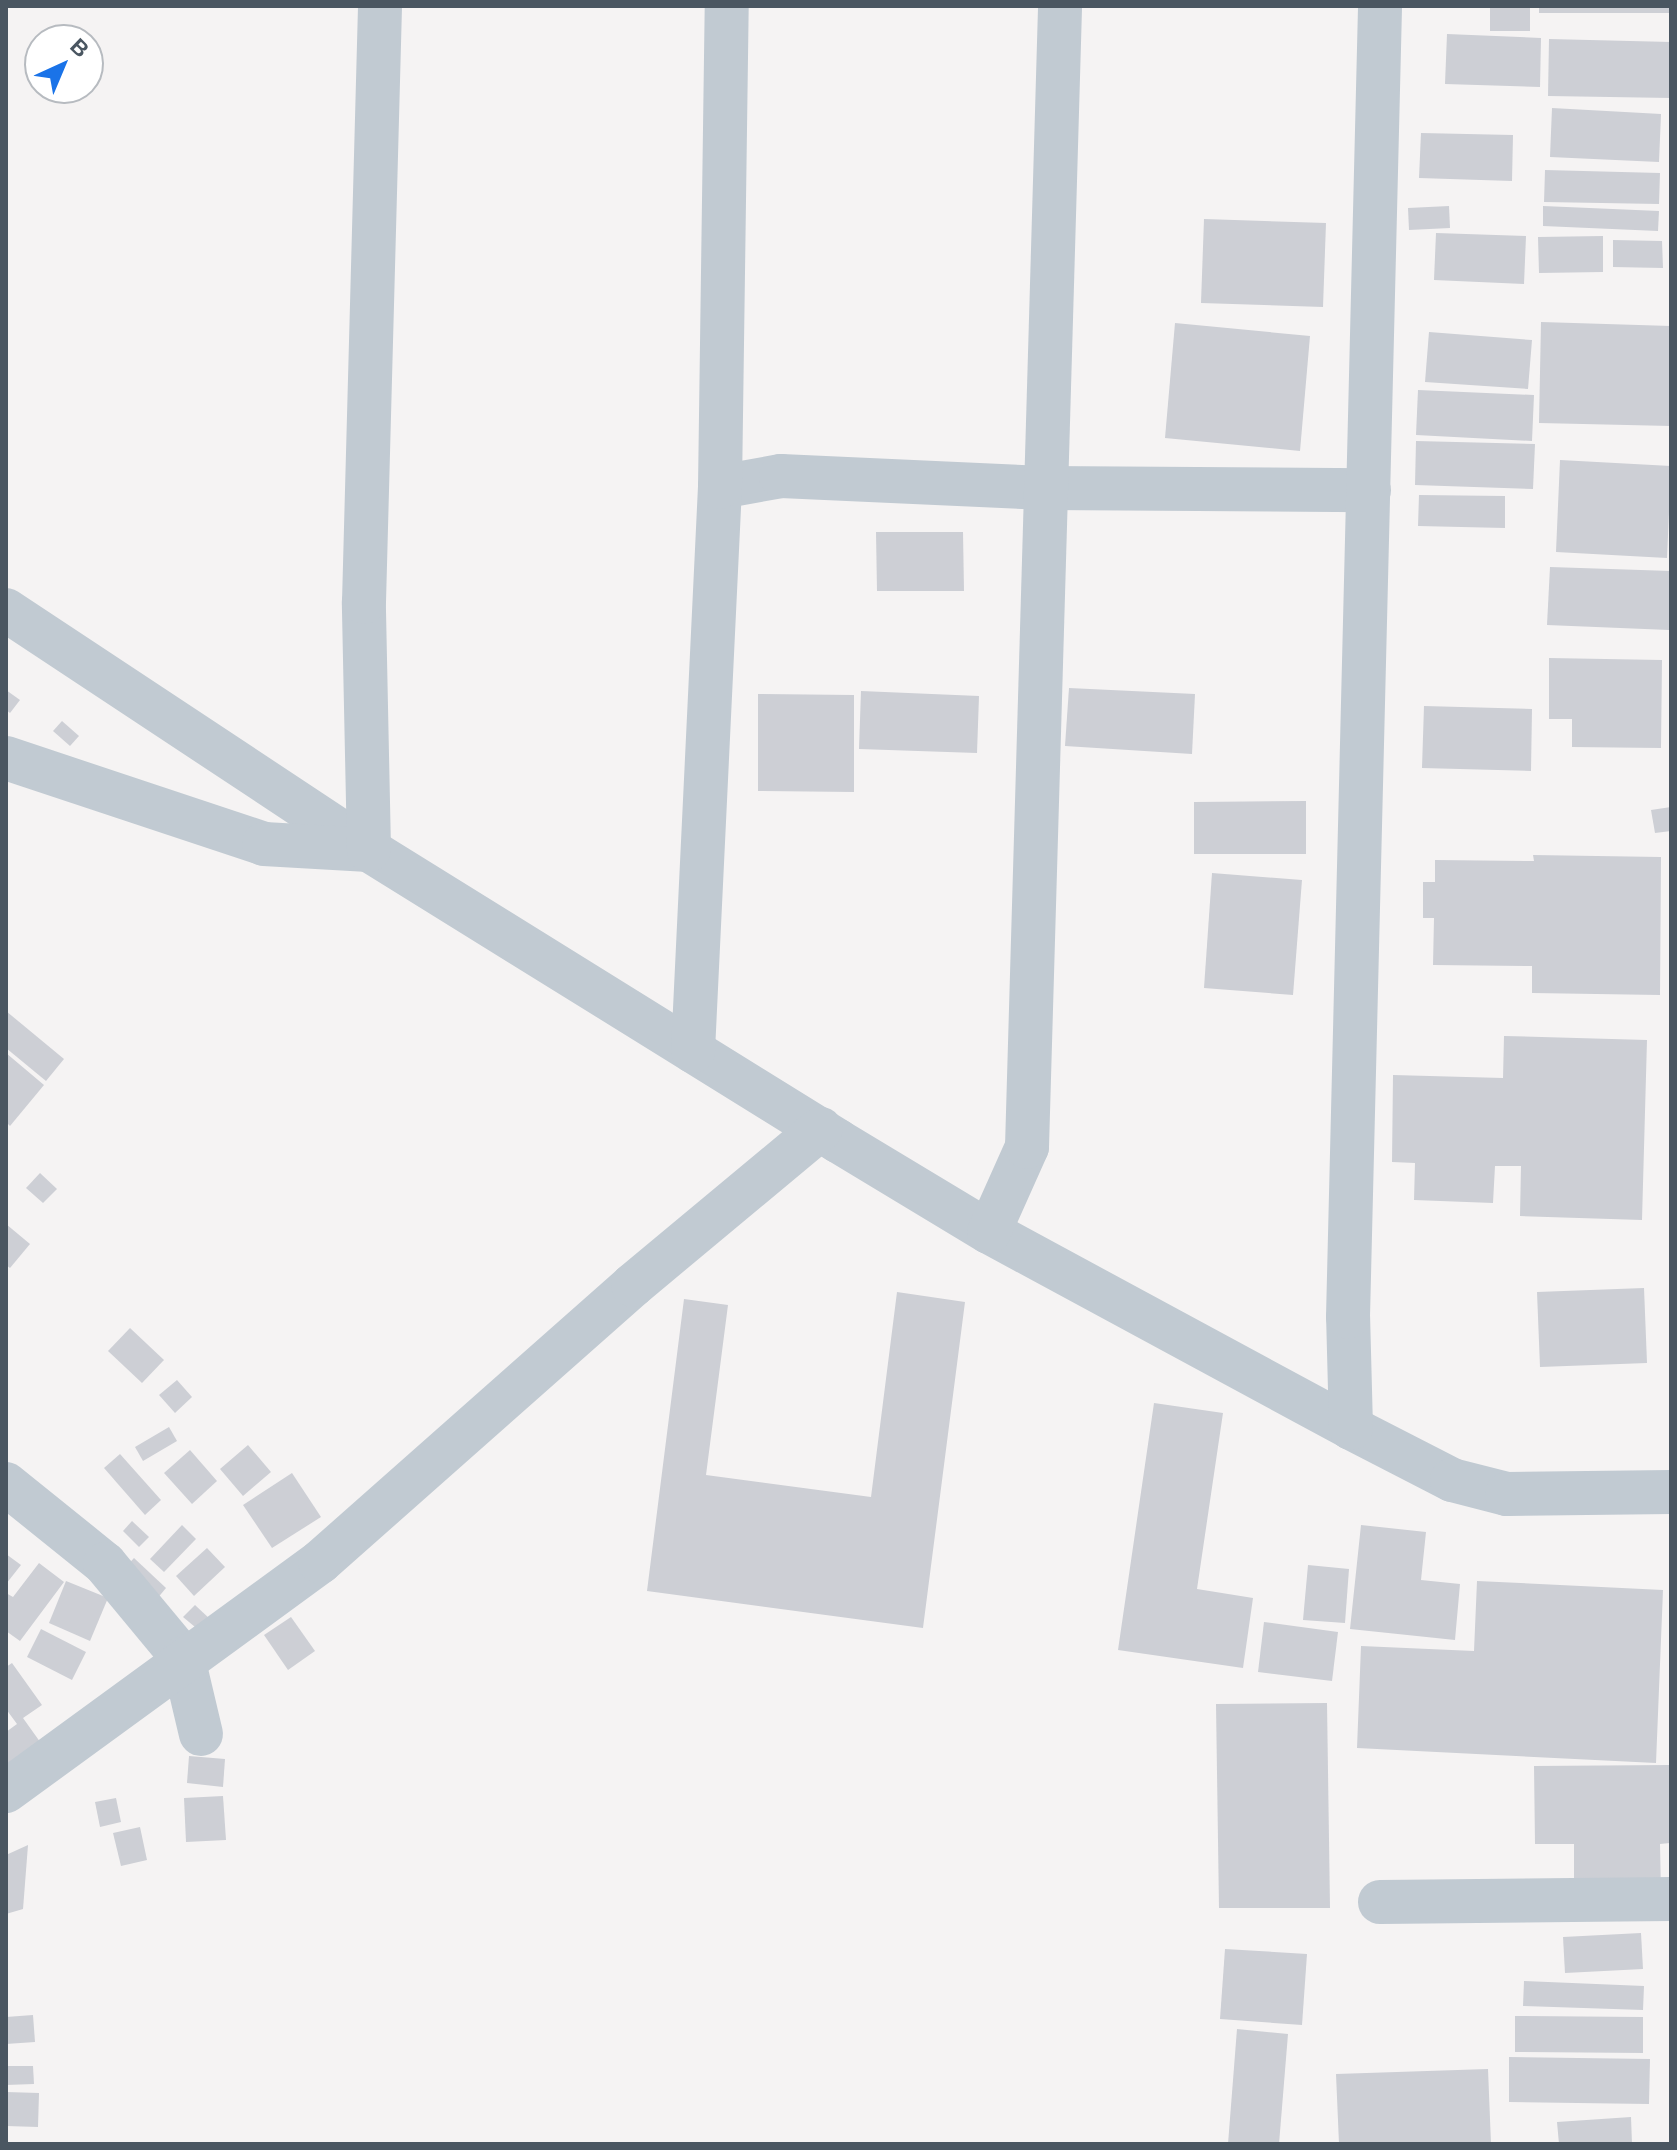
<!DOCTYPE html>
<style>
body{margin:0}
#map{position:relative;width:1677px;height:2150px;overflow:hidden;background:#f5f3f3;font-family:Arial,sans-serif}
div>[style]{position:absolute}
.building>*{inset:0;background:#cdcfd5}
.street>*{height:44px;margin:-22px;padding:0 22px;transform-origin:22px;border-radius:22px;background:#c1cad2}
span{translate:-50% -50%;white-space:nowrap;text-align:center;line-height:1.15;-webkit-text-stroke:8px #fff;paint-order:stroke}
.frame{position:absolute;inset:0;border:8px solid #4a5661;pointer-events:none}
.north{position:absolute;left:24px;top:24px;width:80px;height:80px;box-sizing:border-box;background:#fff;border:2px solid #b7bbc0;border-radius:50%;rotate:44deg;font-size:22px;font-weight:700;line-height:32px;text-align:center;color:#4a5661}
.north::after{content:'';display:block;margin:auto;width:28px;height:36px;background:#1a73e8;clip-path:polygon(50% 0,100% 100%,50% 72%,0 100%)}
</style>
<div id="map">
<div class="building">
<i style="clip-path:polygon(1490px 6px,1530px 6px,1530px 31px,1490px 31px)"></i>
<i style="clip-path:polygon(1539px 6px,1671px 6px,1671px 13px,1539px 13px)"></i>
<i style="clip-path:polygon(1447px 34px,1541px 38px,1540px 87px,1445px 84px)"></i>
<i style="clip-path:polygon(1549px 39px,1671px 42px,1671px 98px,1548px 96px)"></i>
<i style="clip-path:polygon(1552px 108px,1661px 114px,1659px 162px,1550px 157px)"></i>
<i style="clip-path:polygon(1421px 133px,1513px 135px,1512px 181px,1419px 178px)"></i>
<i style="clip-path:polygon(1545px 170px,1660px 173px,1659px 204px,1544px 202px)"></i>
<i style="clip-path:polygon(1449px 206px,1450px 228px,1409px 230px,1408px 208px)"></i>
<i style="clip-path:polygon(1543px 206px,1659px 211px,1658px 231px,1543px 226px)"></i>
<i style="clip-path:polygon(1204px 219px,1326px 223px,1323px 307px,1201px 303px)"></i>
<i style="clip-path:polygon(1436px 233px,1526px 236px,1524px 284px,1434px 280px)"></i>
<i style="clip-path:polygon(1603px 236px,1603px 272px,1539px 273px,1538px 237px)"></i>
<i style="clip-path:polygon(1613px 240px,1662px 241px,1663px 268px,1613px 267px)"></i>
<i style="clip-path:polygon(1541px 322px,1671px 326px,1671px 426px,1539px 423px)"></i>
<i style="clip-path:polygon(1175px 323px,1310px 336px,1300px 451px,1165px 438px)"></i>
<i style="clip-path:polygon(1429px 332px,1532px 340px,1528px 389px,1425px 382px)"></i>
<i style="clip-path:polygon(1418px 390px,1534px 395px,1532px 441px,1416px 435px)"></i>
<i style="clip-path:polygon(1416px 441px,1535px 444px,1533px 489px,1415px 485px)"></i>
<i style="clip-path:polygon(1560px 460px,1671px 466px,1667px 558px,1556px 552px)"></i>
<i style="clip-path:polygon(1419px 495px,1505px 496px,1505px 528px,1418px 526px)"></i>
<i style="clip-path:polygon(876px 532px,963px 532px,964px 591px,877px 591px)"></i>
<i style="clip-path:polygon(1550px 567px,1671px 571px,1669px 630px,1547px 625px)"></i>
<i style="clip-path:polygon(1549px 658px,1662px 660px,1661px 748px,1572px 747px,1572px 719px,1549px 719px)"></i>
<i style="clip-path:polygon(1069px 688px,1195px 694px,1192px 754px,1065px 746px)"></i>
<i style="clip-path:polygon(6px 690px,20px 700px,10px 713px,6px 710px)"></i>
<i style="clip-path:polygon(861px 691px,979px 696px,977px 753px,859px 749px)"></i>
<i style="clip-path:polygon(758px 694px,854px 695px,854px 792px,758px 791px)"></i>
<i style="clip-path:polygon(1424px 706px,1532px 709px,1531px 771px,1422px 768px)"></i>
<i style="clip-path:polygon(62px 721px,79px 736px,70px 746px,53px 731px)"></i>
<i style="clip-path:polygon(1306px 801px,1306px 854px,1194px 854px,1194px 802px)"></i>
<i style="clip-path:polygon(1671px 807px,1671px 831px,1655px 833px,1651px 810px)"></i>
<i style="clip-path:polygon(1533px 855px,1661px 857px,1660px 995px,1532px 993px,1532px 966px,1433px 965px,1434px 918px,1423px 918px,1423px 882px,1435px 882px,1435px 860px,1534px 861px)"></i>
<i style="clip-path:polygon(1212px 873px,1302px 880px,1293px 995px,1204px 988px)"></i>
<i style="clip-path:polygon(6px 1011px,64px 1059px,46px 1081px,6px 1048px)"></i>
<i style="clip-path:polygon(1504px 1036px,1647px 1040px,1642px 1220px,1520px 1216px,1521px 1166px,1495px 1166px,1493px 1203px,1414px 1200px,1415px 1163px,1392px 1162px,1393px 1075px,1503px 1078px)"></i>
<i style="clip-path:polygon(6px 1053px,44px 1085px,10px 1126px,6px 1122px)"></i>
<i style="clip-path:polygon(40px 1173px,57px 1189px,43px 1203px,26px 1188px)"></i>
<i style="clip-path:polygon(6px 1224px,30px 1244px,10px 1268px,6px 1265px)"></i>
<i style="clip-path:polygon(1644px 1288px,1647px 1363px,1540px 1367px,1537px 1292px)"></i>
<i style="clip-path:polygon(897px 1292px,965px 1302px,923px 1628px,647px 1591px,684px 1299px,728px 1305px,706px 1475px,871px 1497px)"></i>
<i style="clip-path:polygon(130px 1328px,164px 1360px,142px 1383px,108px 1351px)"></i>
<i style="clip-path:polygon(177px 1380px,192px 1397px,175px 1413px,159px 1395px)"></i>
<i style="clip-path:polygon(1154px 1403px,1223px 1413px,1197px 1589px,1253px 1598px,1243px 1668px,1118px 1650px)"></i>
<i style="clip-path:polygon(169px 1427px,177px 1441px,143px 1461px,135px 1447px)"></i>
<i style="clip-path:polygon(248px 1445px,271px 1472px,243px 1496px,220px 1469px)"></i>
<i style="clip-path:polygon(190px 1450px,217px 1481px,192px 1504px,164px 1473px)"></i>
<i style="clip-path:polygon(120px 1454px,161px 1500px,145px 1515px,104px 1468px)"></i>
<i style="clip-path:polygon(292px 1473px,321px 1517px,272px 1548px,243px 1505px)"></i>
<i style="clip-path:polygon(132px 1521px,149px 1537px,139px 1547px,123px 1531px)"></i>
<i style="clip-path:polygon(182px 1525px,196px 1539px,164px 1572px,150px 1559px)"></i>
<i style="clip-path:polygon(1361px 1525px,1426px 1532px,1421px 1580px,1460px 1584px,1455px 1640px,1350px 1629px)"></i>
<i style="clip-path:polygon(207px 1548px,225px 1567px,194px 1596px,176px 1576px)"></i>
<i style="clip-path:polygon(6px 1554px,21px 1565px,6px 1584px)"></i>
<i style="clip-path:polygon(134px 1558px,166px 1588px,156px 1600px,123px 1570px)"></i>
<i style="clip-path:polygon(39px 1563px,64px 1582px,20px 1641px,6px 1631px,6px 1593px,13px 1597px)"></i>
<i style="clip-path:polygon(1308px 1565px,1349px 1569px,1345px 1623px,1303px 1620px)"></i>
<i style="clip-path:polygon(66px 1581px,108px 1598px,90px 1641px,49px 1623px)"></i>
<i style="clip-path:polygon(1477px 1581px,1663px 1590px,1656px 1763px,1357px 1748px,1361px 1646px,1474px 1651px)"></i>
<i style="clip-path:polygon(195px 1605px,211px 1620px,201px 1632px,183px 1617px)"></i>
<i style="clip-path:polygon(291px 1617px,315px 1651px,288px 1670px,264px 1635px)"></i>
<i style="clip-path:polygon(1264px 1622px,1338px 1632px,1332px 1681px,1258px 1672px)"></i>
<i style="clip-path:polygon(41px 1629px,86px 1652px,72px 1680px,27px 1657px)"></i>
<i style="clip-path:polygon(12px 1663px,42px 1705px,23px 1718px,48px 1753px,6px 1782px,6px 1732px,17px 1724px,6px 1709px,6px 1667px)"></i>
<i style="clip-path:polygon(1327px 1703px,1330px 1908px,1219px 1908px,1216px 1704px)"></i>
<i style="clip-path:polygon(189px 1756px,225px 1759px,223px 1787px,187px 1783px)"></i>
<i style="clip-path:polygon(1669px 1765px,1670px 1843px,1660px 1844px,1661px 1893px,1574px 1894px,1574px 1844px,1535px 1844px,1534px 1766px)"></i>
<i style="clip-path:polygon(223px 1796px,226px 1840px,186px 1842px,184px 1798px)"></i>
<i style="clip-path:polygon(116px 1798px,121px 1822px,100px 1827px,95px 1802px)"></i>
<i style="clip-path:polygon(140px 1827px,147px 1860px,121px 1866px,113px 1833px)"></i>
<i style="clip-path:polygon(28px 1845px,23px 1909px,6px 1914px,6px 1855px)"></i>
<i style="clip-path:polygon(1641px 1933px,1643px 1969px,1565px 1973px,1563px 1937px)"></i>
<i style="clip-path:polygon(1225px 1949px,1307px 1954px,1302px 2025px,1220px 2019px)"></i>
<i style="clip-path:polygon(1524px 1981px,1644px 1986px,1643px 2010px,1523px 2006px)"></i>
<i style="clip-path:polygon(33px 2015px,35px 2042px,6px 2044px,6px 2017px)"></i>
<i style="clip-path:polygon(1515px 2016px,1643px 2017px,1643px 2053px,1515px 2052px)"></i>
<i style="clip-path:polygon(1237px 2029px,1288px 2034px,1279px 2144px,1228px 2144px)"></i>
<i style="clip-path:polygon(1509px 2057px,1650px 2059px,1649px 2104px,1509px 2102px)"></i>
<i style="clip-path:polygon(6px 2066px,33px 2066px,34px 2084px,6px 2085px)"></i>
<i style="clip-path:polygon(1488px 2069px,1491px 2144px,1339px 2144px,1336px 2074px)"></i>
<i style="clip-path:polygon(6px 2092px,39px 2093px,38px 2127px,6px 2126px)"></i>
<i style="clip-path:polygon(1631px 2117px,1632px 2144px,1559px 2144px,1557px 2122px)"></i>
</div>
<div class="street">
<i style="left:720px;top:487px;width:62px;rotate:-10.2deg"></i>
<i style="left:781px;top:476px;width:265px;rotate:2.6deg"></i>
<i style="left:1046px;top:488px;width:323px;rotate:0.4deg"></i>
<i style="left:6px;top:610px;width:435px;rotate:33.5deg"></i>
<i style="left:369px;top:850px;width:552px;rotate:31.82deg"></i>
<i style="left:838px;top:1141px;width:176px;rotate:31.1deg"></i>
<i style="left:989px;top:1232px;width:412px;rotate:28.4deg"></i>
<i style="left:1351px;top:1428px;width:114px;rotate:27.2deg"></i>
<i style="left:1452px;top:1480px;width:57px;rotate:14.3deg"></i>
<i style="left:1507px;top:1494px;width:164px;rotate:-0.7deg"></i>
<i style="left:6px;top:758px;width:272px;rotate:18.4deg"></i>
<i style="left:264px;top:844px;width:105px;rotate:3.3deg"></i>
<i style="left:369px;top:850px;width:248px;rotate:-91.2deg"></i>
<i style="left:364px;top:602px;width:596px;rotate:-88.46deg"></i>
<i style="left:693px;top:1051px;width:565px;rotate:-87.26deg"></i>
<i style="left:720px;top:487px;width:481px;rotate:-89.2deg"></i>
<i style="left:989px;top:1232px;width:93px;rotate:-65.9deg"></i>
<i style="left:1027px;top:1147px;width:1141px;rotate:-88.34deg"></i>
<i style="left:1351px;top:1428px;width:111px;rotate:-91.5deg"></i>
<i style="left:1348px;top:1317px;width:1311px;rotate:-88.6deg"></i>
<i style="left:6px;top:1484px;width:127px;rotate:38.9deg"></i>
<i style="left:105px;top:1564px;width:122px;rotate:50.3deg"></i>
<i style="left:183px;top:1658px;width:78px;rotate:76.7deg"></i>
<i style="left:6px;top:1791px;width:389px;rotate:-36.1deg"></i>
<i style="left:320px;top:1562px;width:418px;rotate:-41.5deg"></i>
<i style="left:633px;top:1285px;width:244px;rotate:-39.8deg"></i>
<i style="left:1380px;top:1902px;width:291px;rotate:-0.6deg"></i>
</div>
<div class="frame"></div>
<div class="north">B</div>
</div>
